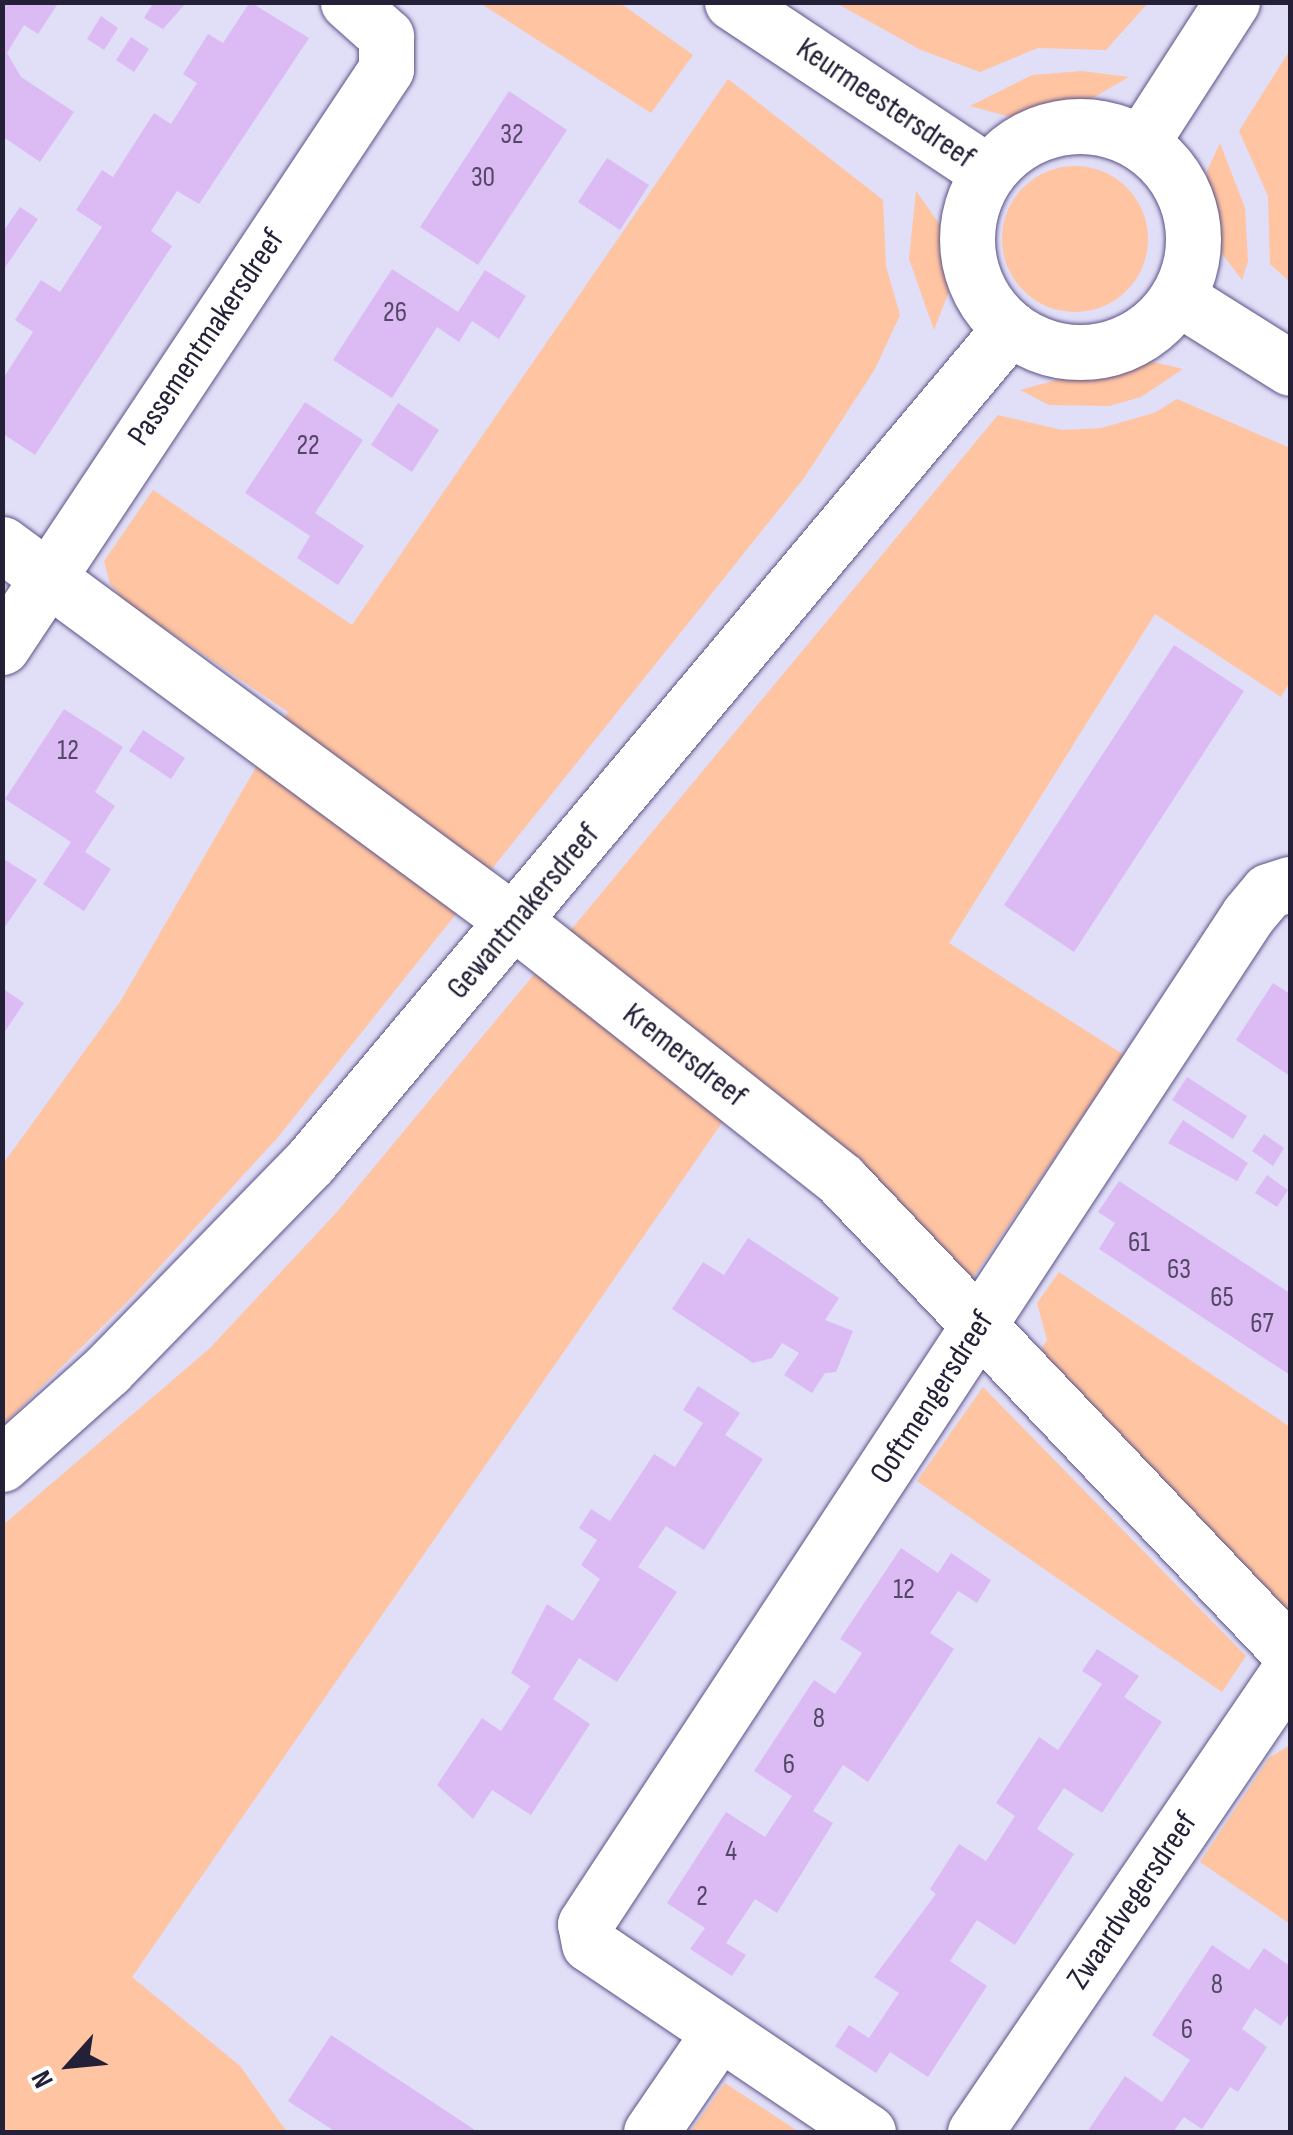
<!DOCTYPE html>
<style>
body{margin:0}
#map{position:relative;width:1293px;height:2135px;overflow:hidden;background:#e1def7;font-family:"Sofia Sans Condensed",sans-serif}
div>[style]{position:absolute}
.green>*{inset:0;background:#ffc4a1}
.round{border-radius:50%}
.building>*{inset:0;background:#dcbbf4}
.roads{filter:drop-shadow(0 0 2px #5c5288) drop-shadow(0 0 2px #5c5288)}
.street>*{height:55px;margin:-27.5px;padding:0 27.5px;transform-origin:27.5px;border-radius:27.5px;background:#fff}
.secondary>*{height:55px;margin:-27.5px;padding:0 27.5px;transform-origin:27.5px;border-radius:27.5px;background:#fff}
.secondary>.ring{margin:-27.5px;padding:0;box-sizing:content-box;background:none;border:55px solid #fff;border-radius:50%}
span{translate:-50% -50%;white-space:nowrap;text-align:center;line-height:1.15;-webkit-text-stroke:8px #fff;paint-order:stroke}
.number-label{font-size:28px;color:#524766}
.number-label span{-webkit-text-stroke-width:0}
.street-label{font-size:32px;color:#242037}
.frame{position:absolute;inset:0;border:5px solid #242037;pointer-events:none}
.north{position:absolute;left:20px;top:2015px;width:100px;height:100px;-webkit-text-stroke:8px #fff;paint-order:stroke;rotate:243deg;font-size:28px;font-weight:700;line-height:40px;text-align:center;color:#242037}
.north::after{content:'';display:block;margin:auto;width:35px;height:45px;background:#242037;clip-path:polygon(50% 0,100% 100%,50% 72%,0 100%)}
</style>
<div id="map">
<div class="green">
<i style="clip-path:polygon(480px 3px,620px 3px,693px 55px,651px 113px)"></i>
<i style="clip-path:polygon(836px 3px,1148px 3px,1106px 50px,1038px 48px,980px 72px,921px 50px)"></i>
<i style="clip-path:polygon(1290px 50px,1290px 282px,1270px 264px,1268px 196px,1239px 131px)"></i>
<i style="clip-path:polygon(1082px 71px,1129px 77px,1077px 107px,1011px 117px,970px 106px,1032px 75px)"></i>
<i style="clip-path:polygon(728px 79px,883px 200px,886px 266px,900px 315px,875px 369px,804px 478px,278px 1137px,133px 1296px,3px 1425px,3px 1164px,120px 1002px,288px 712px,127px 603px,110px 584px,104px 561px,153px 490px,352px 625px)"></i>
<i style="clip-path:polygon(1220px 143px,1245px 208px,1248px 261px,1242px 280px,1220px 251px,1210px 206px,1207px 171px)"></i>
<i class="round" style="left:1002px;top:166px;width:146px;height:146px"></i>
<i style="clip-path:polygon(916px 191px,941px 226px,951px 286px,934px 330px,909px 259px)"></i>
<i style="clip-path:polygon(1137px 358px,1183px 369px,1141px 397px,1109px 406px,1049px 405px,1020px 390px)"></i>
<i style="clip-path:polygon(1177px 399px,1290px 448px,1290px 682px,1281px 697px,1155px 614px,949px 943px,1124px 1055px,968px 1285px,748px 1085px,132px 1977px,240px 2066px,287px 2132px,3px 2132px,3px 1525px,209px 1349px,336px 1213px,998px 415px,1062px 430px,1101px 428px,1154px 413px)"></i>
<i style="clip-path:polygon(1059px 1272px,1290px 1427px,1290px 1621px,1040px 1351px,1047px 1340px,1037px 1303px)"></i>
<i style="clip-path:polygon(983px 1387px,1246px 1656px,1222px 1692px,917px 1481px)"></i>
<i style="clip-path:polygon(1290px 1745px,1290px 1924px,1200px 1862px,1269px 1758px)"></i>
<i style="clip-path:polygon(725px 2083px,799px 2132px,690px 2132px)"></i>
</div>
<div class="building">
<i style="clip-path:polygon(2px 2px,59px 2px,38px 34px,24px 25px,7px 53px,21px 77px,74px 112px,40px 162px,2px 136px)"></i>
<i style="clip-path:polygon(154px 2px,187px 2px,163px 29px,144px 18px)"></i>
<i style="clip-path:polygon(250px 2px,309px 38px,199px 204px,177px 191px,151px 231px,172px 246px,35px 455px,2px 433px,2px 380px,33px 332px,15px 320px,41px 280px,60px 292px,102px 227px,76px 210px,102px 170px,113px 177px,154px 113px,171px 124px,197px 83px,183px 74px,208px 34px,223px 43px)"></i>
<i style="clip-path:polygon(101px 16px,118px 28px,104px 50px,87px 39px)"></i>
<i style="clip-path:polygon(131px 37px,149px 49px,134px 72px,116px 60px)"></i>
<i style="clip-path:polygon(509px 91px,567px 130px,478px 265px,420px 227px)"></i>
<i style="clip-path:polygon(607px 158px,649px 185px,620px 230px,578px 202px)"></i>
<i style="clip-path:polygon(20px 207px,38px 219px,2px 272px,2px 233px)"></i>
<i style="clip-path:polygon(392px 269px,458px 312px,485px 270px,526px 296px,499px 339px,472px 321px,459px 342px,437px 327px,392px 398px,333px 360px)"></i>
<i style="clip-path:polygon(305px 402px,363px 440px,315px 513px,364px 546px,338px 585px,297px 558px,310px 536px,245px 493px)"></i>
<i style="clip-path:polygon(398px 403px,439px 430px,412px 472px,371px 445px)"></i>
<i style="clip-path:polygon(1174px 645px,1244px 691px,1074px 952px,1004px 905px)"></i>
<i style="clip-path:polygon(64px 709px,123px 747px,95px 792px,115px 806px,85px 852px,111px 869px,84px 911px,43px 884px,71px 842px,5px 799px)"></i>
<i style="clip-path:polygon(143px 730px,185px 758px,171px 779px,129px 751px)"></i>
<i style="clip-path:polygon(2px 858px,37px 880px,2px 931px)"></i>
<i style="clip-path:polygon(2px 964px,5px 990px,24px 1003px,2px 1036px)"></i>
<i style="clip-path:polygon(1273px 983px,1290px 994px,1290px 1076px,1236px 1040px)"></i>
<i style="clip-path:polygon(1187px 1077px,1247px 1116px,1233px 1139px,1172px 1100px)"></i>
<i style="clip-path:polygon(1183px 1120px,1248px 1163px,1237px 1181px,1168px 1143px)"></i>
<i style="clip-path:polygon(1264px 1134px,1284px 1148px,1273px 1166px,1252px 1151px)"></i>
<i style="clip-path:polygon(1267px 1175px,1288px 1190px,1277px 1207px,1255px 1193px)"></i>
<i style="clip-path:polygon(1119px 1181px,1290px 1293px,1290px 1375px,1099px 1249px,1115px 1223px,1098px 1212px)"></i>
<i style="clip-path:polygon(748px 1238px,839px 1298px,825px 1320px,853px 1331px,836px 1372px,825px 1373px,812px 1393px,784px 1375px,799px 1353px,782px 1343px,772px 1358px,753px 1363px,672px 1309px,703px 1262px,724px 1275px)"></i>
<i style="clip-path:polygon(698px 1386px,740px 1413px,725px 1435px,763px 1459px,704px 1550px,666px 1526px,638px 1567px,677px 1592px,617px 1682px,579px 1658px,553px 1699px,590px 1724px,531px 1815px,492px 1790px,473px 1819px,437px 1785px,482px 1718px,501px 1731px,530px 1686px,511px 1673px,547px 1604px,573px 1621px,600px 1579px,581px 1565px,597px 1540px,579px 1528px,591px 1509px,610px 1521px,654px 1454px,675px 1467px,703px 1423px,683px 1410px)"></i>
<i style="clip-path:polygon(901px 1548px,938px 1573px,951px 1553px,991px 1580px,977px 1603px,958px 1591px,930px 1633px,954px 1649px,868px 1782px,843px 1765px,813px 1811px,833px 1823px,777px 1913px,755px 1899px,726px 1943px,746px 1955px,732px 1976px,690px 1949px,705px 1928px,667px 1903px,726px 1812px,765px 1837px,792px 1796px,754px 1771px,814px 1680px,835px 1694px,849px 1673px,862px 1653px,840px 1639px)"></i>
<i style="clip-path:polygon(1097px 1649px,1139px 1676px,1124px 1697px,1162px 1722px,1102px 1813px,1064px 1788px,1050px 1809px,1037px 1829px,1074px 1854px,1015px 1945px,977px 1920px,950px 1961px,987px 1986px,928px 2077px,890px 2052px,876px 2073px,835px 2046px,849px 2025px,869px 2038px,899px 1993px,874px 1977px,936px 1894px,930px 1889px,959px 1844px,986px 1861px,1015px 1816px,996px 1803px,1039px 1737px,1058px 1750px,1102px 1684px,1082px 1671px)"></i>
<i style="clip-path:polygon(1212px 1945px,1249px 1970px,1264px 1948px,1290px 1966px,1290px 2012px,1281px 2026px,1255px 2008px,1242px 2029px,1267px 2047px,1238px 2092px,1230px 2087px,1202px 2129px,1184px 2117px,1173px 2132px,1087px 2132px,1125px 2076px,1162px 2102px,1190px 2060px,1152px 2035px)"></i>
<i style="clip-path:polygon(331px 2035px,478px 2132px,336px 2132px,288px 2101px)"></i>
</div>
<div class="roads">
<div class="street">
<i style="left:2px;top:544px;width:639px;rotate:36.4deg"></i>
<i style="left:516px;top:923px;width:414px;rotate:38.3deg"></i>
<i style="left:841px;top:1180px;width:652px;rotate:46.49deg"></i>
<i style="left:2px;top:647px;width:694px;rotate:-56.4deg"></i>
<i style="left:386px;top:69px;width:33px;rotate:-90deg"></i>
<i style="left:386px;top:36px;width:51px;rotate:-138.2deg"></i>
<i style="left:651px;top:2132px;width:119px;rotate:-55.6deg"></i>
<i style="left:868px;top:2132px;width:336px;rotate:-146deg"></i>
<i style="left:589px;top:1944px;width:20px;rotate:-101deg"></i>
<i style="left:585px;top:1924px;width:1207px;rotate:-56.69deg"></i>
<i style="left:1248px;top:915px;width:31px;rotate:-50deg"></i>
<i style="left:1268px;top:891px;width:23px;rotate:-18deg"></i>
<i style="left:975px;top:2132px;width:560px;rotate:-55.77deg"></i>
</div>
<div class="secondary">
<i style="left:732px;top:2px;width:307px;rotate:33.6deg"></i>
<i class="ring" style="left:967px;top:126px;width:171px;height:171px"></i>
<i style="left:1141px;top:143px;width:168px;rotate:-57.2deg"></i>
<i style="left:1177px;top:297px;width:133px;rotate:32.1deg"></i>
<i style="left:2px;top:1464px;width:141px;rotate:-41.8deg"></i>
<i style="left:107px;top:1370px;width:291px;rotate:-45.7deg"></i>
<i style="left:310px;top:1162px;width:1089px;rotate:-49.99deg"></i>
</div>
</div>
<div class="number-label">
<span style="left:512px;top:135px">32</span>
<span style="left:483px;top:178px">30</span>
<span style="left:395px;top:313px">26</span>
<span style="left:308px;top:446px">22</span>
<span style="left:68px;top:751px">12</span>
<span style="left:1139px;top:1243px">61</span>
<span style="left:1179px;top:1270px">63</span>
<span style="left:1222px;top:1298px">65</span>
<span style="left:1262px;top:1324px">67</span>
<span style="left:904px;top:1590px">12</span>
<span style="left:819px;top:1719px">8</span>
<span style="left:789px;top:1765px">6</span>
<span style="left:731px;top:1852px">4</span>
<span style="left:702px;top:1897px">2</span>
<span style="left:1217px;top:1985px">8</span>
<span style="left:1187px;top:2030px">6</span>
</div>
<div class="street-label">
<span style="left:885px;top:104px;rotate:34deg">Keurmeestersdreef</span>
<span style="left:207px;top:338px;rotate:-56deg">Passementmakersdreef</span>
<span style="left:524px;top:912px;rotate:-50deg">Gewantmakersdreef</span>
<span style="left:684px;top:1056px;rotate:38deg">Kremersdreef</span>
<span style="left:933px;top:1398px;rotate:-57deg">Ooftmengersdreef</span>
<span style="left:1133px;top:1901px;rotate:-56deg">Zwaardvegersdreef</span>
</div>
<div class="frame"></div>
<div class="north">N</div>
</div>
